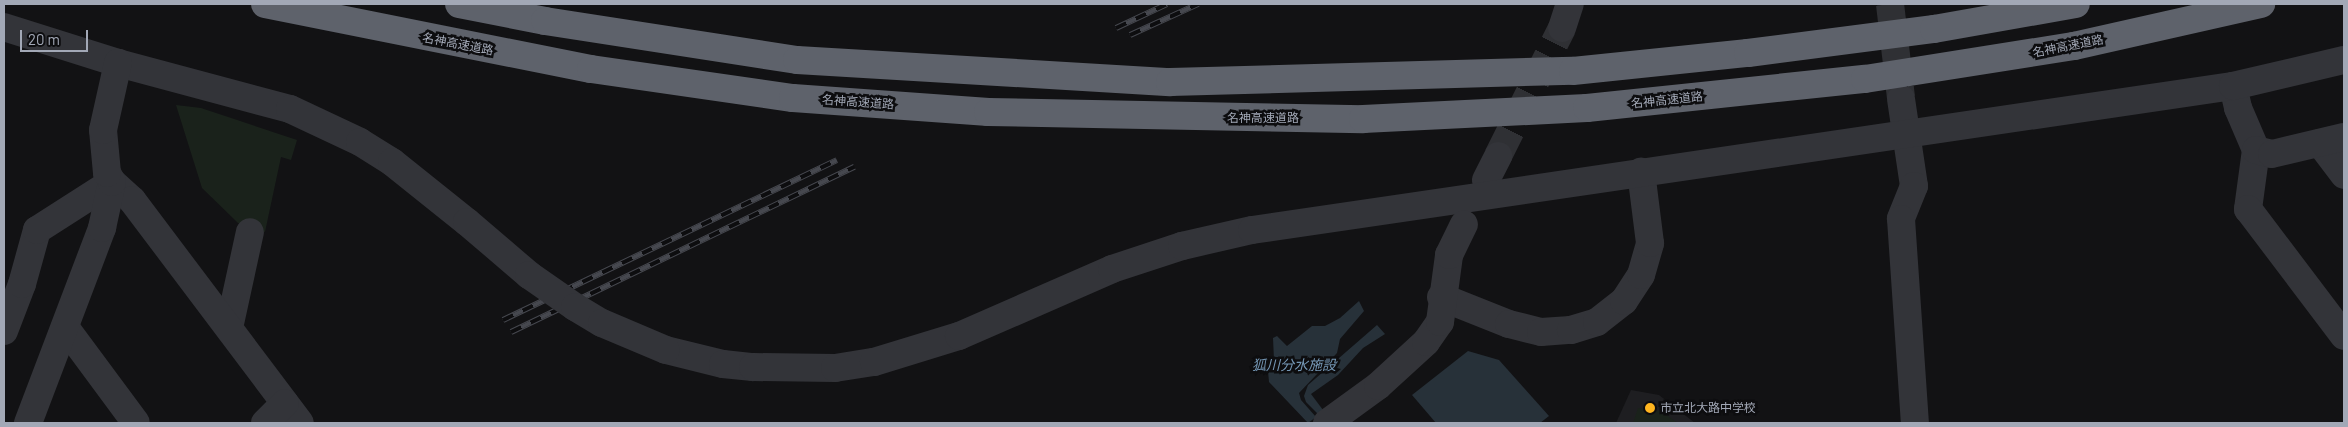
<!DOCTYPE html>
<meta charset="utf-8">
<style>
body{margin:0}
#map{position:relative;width:2348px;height:427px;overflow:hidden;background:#121214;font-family:Barlow,"Noto Sans JP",sans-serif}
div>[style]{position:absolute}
.built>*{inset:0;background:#1e1e21}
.green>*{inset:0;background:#1a221b}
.water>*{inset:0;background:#273139}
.minor-tunnel>*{height:28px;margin-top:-14px;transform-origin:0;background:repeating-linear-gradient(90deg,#2f3034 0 28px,transparent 0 42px)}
.minor>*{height:28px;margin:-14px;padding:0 14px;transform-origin:14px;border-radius:14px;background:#333439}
.highway>*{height:28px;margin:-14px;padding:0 14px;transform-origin:14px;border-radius:14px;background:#5e626b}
.rail>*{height:5.5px;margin-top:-2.75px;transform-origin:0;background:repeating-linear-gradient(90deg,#0d0d0f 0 11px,#46484f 0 22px);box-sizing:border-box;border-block:1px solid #46484f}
.minor-bridge>*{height:28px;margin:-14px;padding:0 14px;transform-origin:14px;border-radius:14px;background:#333439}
.dots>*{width:14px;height:14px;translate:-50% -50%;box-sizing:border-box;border:2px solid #0d0d0f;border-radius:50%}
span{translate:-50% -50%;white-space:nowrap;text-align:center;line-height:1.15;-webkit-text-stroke:5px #0d0d0f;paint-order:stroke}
.street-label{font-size:12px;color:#a2a8b6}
.poi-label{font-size:12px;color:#a2a8b6}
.left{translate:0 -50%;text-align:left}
.water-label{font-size:14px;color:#7597b5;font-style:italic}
.frame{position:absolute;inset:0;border:5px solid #a2a8b6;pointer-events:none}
.scale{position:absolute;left:20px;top:30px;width:68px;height:22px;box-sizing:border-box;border:2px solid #a2a8b6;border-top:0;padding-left:6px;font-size:15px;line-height:18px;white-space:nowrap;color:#a2a8b6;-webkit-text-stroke:4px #0d0d0f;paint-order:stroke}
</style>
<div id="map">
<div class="built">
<i style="clip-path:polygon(1631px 390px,1659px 395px,1695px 423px,1616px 423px)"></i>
</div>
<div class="green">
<i style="clip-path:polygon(176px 105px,201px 108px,297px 140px,291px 160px,281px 157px,265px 232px,238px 223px,202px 188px)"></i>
<i style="clip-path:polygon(1638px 408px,1660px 411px,1678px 423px,1633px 423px)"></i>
</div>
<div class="water">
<i style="clip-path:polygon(1359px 301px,1364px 311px,1340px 339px,1337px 353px,1299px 393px,1301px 400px,1316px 417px,1308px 423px,1269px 382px,1268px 371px,1274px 360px,1273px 338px,1277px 336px,1287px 346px,1312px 326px,1325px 326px,1340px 318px)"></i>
<i style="clip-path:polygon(1377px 325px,1385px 334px,1363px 348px,1338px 375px,1311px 394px,1323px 410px,1319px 415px,1306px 402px,1304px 396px,1308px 385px)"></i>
<i style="clip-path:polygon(1468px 351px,1499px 360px,1549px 416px,1540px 423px,1436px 423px,1412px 395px)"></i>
</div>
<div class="minor-tunnel">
<i style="left:1890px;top:4px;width:94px;rotate:83.3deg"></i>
<i style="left:1498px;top:156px;width:143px;rotate:-63.4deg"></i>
</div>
<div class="minor">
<i style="left:4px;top:27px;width:120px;rotate:17.5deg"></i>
<i style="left:118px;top:63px;width:178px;rotate:15deg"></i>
<i style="left:290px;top:109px;width:77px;rotate:25.2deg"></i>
<i style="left:360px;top:142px;width:38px;rotate:32deg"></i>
<i style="left:392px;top:162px;width:96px;rotate:38.7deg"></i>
<i style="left:1562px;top:28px;width:25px;rotate:-72deg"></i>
<i style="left:2233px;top:86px;width:23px;rotate:77deg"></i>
<i style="left:2238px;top:108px;width:46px;rotate:66.8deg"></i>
<i style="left:2256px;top:150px;width:60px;rotate:97.7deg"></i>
<i style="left:2248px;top:209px;width:159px;rotate:52.9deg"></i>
<i style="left:1901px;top:99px;width:88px;rotate:81.5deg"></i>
<i style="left:1914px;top:186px;width:35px;rotate:112deg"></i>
<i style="left:1901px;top:219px;width:204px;rotate:86.1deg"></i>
<i style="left:2320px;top:143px;width:40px;rotate:53deg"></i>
<i style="left:2256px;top:150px;width:16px;rotate:14deg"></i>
<i style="left:2272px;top:154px;width:74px;rotate:-13.3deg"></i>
<i style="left:1486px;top:180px;width:27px;rotate:-63deg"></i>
<i style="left:1441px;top:297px;width:73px;rotate:21.7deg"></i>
<i style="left:1509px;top:324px;width:33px;rotate:14deg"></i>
<i style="left:1541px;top:332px;width:30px;rotate:-4deg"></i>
<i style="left:1571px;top:330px;width:27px;rotate:-17deg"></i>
<i style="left:1597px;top:322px;width:34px;rotate:-38deg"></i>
<i style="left:1624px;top:301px;width:31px;rotate:-57deg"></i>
<i style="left:1641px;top:275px;width:33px;rotate:-74deg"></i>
<i style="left:1650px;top:243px;width:72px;rotate:-97.2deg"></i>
<i style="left:65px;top:327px;width:119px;rotate:53.5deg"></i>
<i style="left:229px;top:328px;width:98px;rotate:-77.7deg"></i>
<i style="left:4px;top:331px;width:50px;rotate:-69deg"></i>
<i style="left:22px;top:284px;width:56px;rotate:-74.5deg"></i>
<i style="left:37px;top:230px;width:89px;rotate:-32.6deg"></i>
<i style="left:112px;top:182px;width:27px;rotate:42deg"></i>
<i style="left:132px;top:200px;width:279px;rotate:53deg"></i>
<i style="left:666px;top:350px;width:59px;rotate:13.8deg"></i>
<i style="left:723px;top:364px;width:30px;rotate:6deg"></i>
<i style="left:753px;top:367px;width:82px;rotate:0.7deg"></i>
<i style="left:835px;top:368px;width:39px;rotate:-9deg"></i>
<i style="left:874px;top:362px;width:89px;rotate:-17deg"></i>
<i style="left:959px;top:336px;width:167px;rotate:-23.6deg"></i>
<i style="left:1112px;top:269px;width:74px;rotate:-18.2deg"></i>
<i style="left:1182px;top:246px;width:72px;rotate:-12.9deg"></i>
<i style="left:1252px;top:230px;width:992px;rotate:-8.35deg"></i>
<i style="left:2233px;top:86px;width:114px;rotate:-13.2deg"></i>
<i style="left:28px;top:423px;width:209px;rotate:-69.2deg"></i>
<i style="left:102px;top:228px;width:47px;rotate:-77.7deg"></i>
<i style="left:112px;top:182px;width:10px;rotate:-119deg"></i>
<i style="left:107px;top:173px;width:43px;rotate:-95.3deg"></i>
<i style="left:103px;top:130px;width:69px;rotate:-77.4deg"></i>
<i style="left:265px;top:423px;width:28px;rotate:-45deg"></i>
<i style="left:1327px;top:423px;width:63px;rotate:-36deg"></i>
<i style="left:1378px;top:386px;width:65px;rotate:-42.5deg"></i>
<i style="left:1426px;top:342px;width:24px;rotate:-55deg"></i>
<i style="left:1440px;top:322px;width:68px;rotate:-82.3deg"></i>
<i style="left:1449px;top:255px;width:34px;rotate:-64deg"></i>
</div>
<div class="highway">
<i style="left:265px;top:4px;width:332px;rotate:11.3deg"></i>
<i style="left:591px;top:69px;width:204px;rotate:8.2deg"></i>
<i style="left:793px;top:98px;width:196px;rotate:4.1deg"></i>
<i style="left:988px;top:112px;width:375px;rotate:1.1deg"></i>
<i style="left:1363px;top:119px;width:224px;rotate:-2.8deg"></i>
<i style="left:1587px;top:108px;width:280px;rotate:-6deg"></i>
<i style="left:1865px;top:79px;width:212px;rotate:-9deg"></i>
<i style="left:2074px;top:46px;width:192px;rotate:-12.7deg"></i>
<i style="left:459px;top:4px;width:88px;rotate:11.2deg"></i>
<i style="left:545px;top:21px;width:255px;rotate:8.8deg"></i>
<i style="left:797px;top:60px;width:374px;rotate:3.4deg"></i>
<i style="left:1170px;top:82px;width:403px;rotate:-1.6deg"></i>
<i style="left:1573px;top:71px;width:176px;rotate:-5.9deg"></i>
<i style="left:1748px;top:53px;width:188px;rotate:-7.4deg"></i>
<i style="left:1934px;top:29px;width:144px;rotate:-10deg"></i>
</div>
<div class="rail">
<i style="left:1116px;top:28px;width:56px;rotate:-25.2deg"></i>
<i style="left:1130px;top:35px;width:75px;rotate:-24.5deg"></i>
<i style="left:503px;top:320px;width:370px;rotate:-25.6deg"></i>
<i style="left:511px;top:332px;width:381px;rotate:-25.7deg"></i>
</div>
<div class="minor-bridge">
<i style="left:467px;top:222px;width:82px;rotate:40.5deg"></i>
<i style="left:529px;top:275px;width:56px;rotate:34.8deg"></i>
<i style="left:575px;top:307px;width:31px;rotate:31deg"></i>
<i style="left:602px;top:323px;width:69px;rotate:22.9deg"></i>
</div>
<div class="dots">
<i style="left:1650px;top:408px;background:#ffb51f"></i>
</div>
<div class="street-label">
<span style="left:458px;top:44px;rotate:11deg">名神高速道路</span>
<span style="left:2068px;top:46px;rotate:-11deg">名神高速道路</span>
<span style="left:1667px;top:100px;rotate:-6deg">名神高速道路</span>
<span style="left:858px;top:102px;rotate:4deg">名神高速道路</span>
<span style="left:1263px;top:118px">名神高速道路</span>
</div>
<div class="poi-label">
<span class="left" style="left:1660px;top:408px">市立北大路中学校</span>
</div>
<div class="water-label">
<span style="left:1294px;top:365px">狐川分水施設</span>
</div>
<div class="frame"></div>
<div class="scale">20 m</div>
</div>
